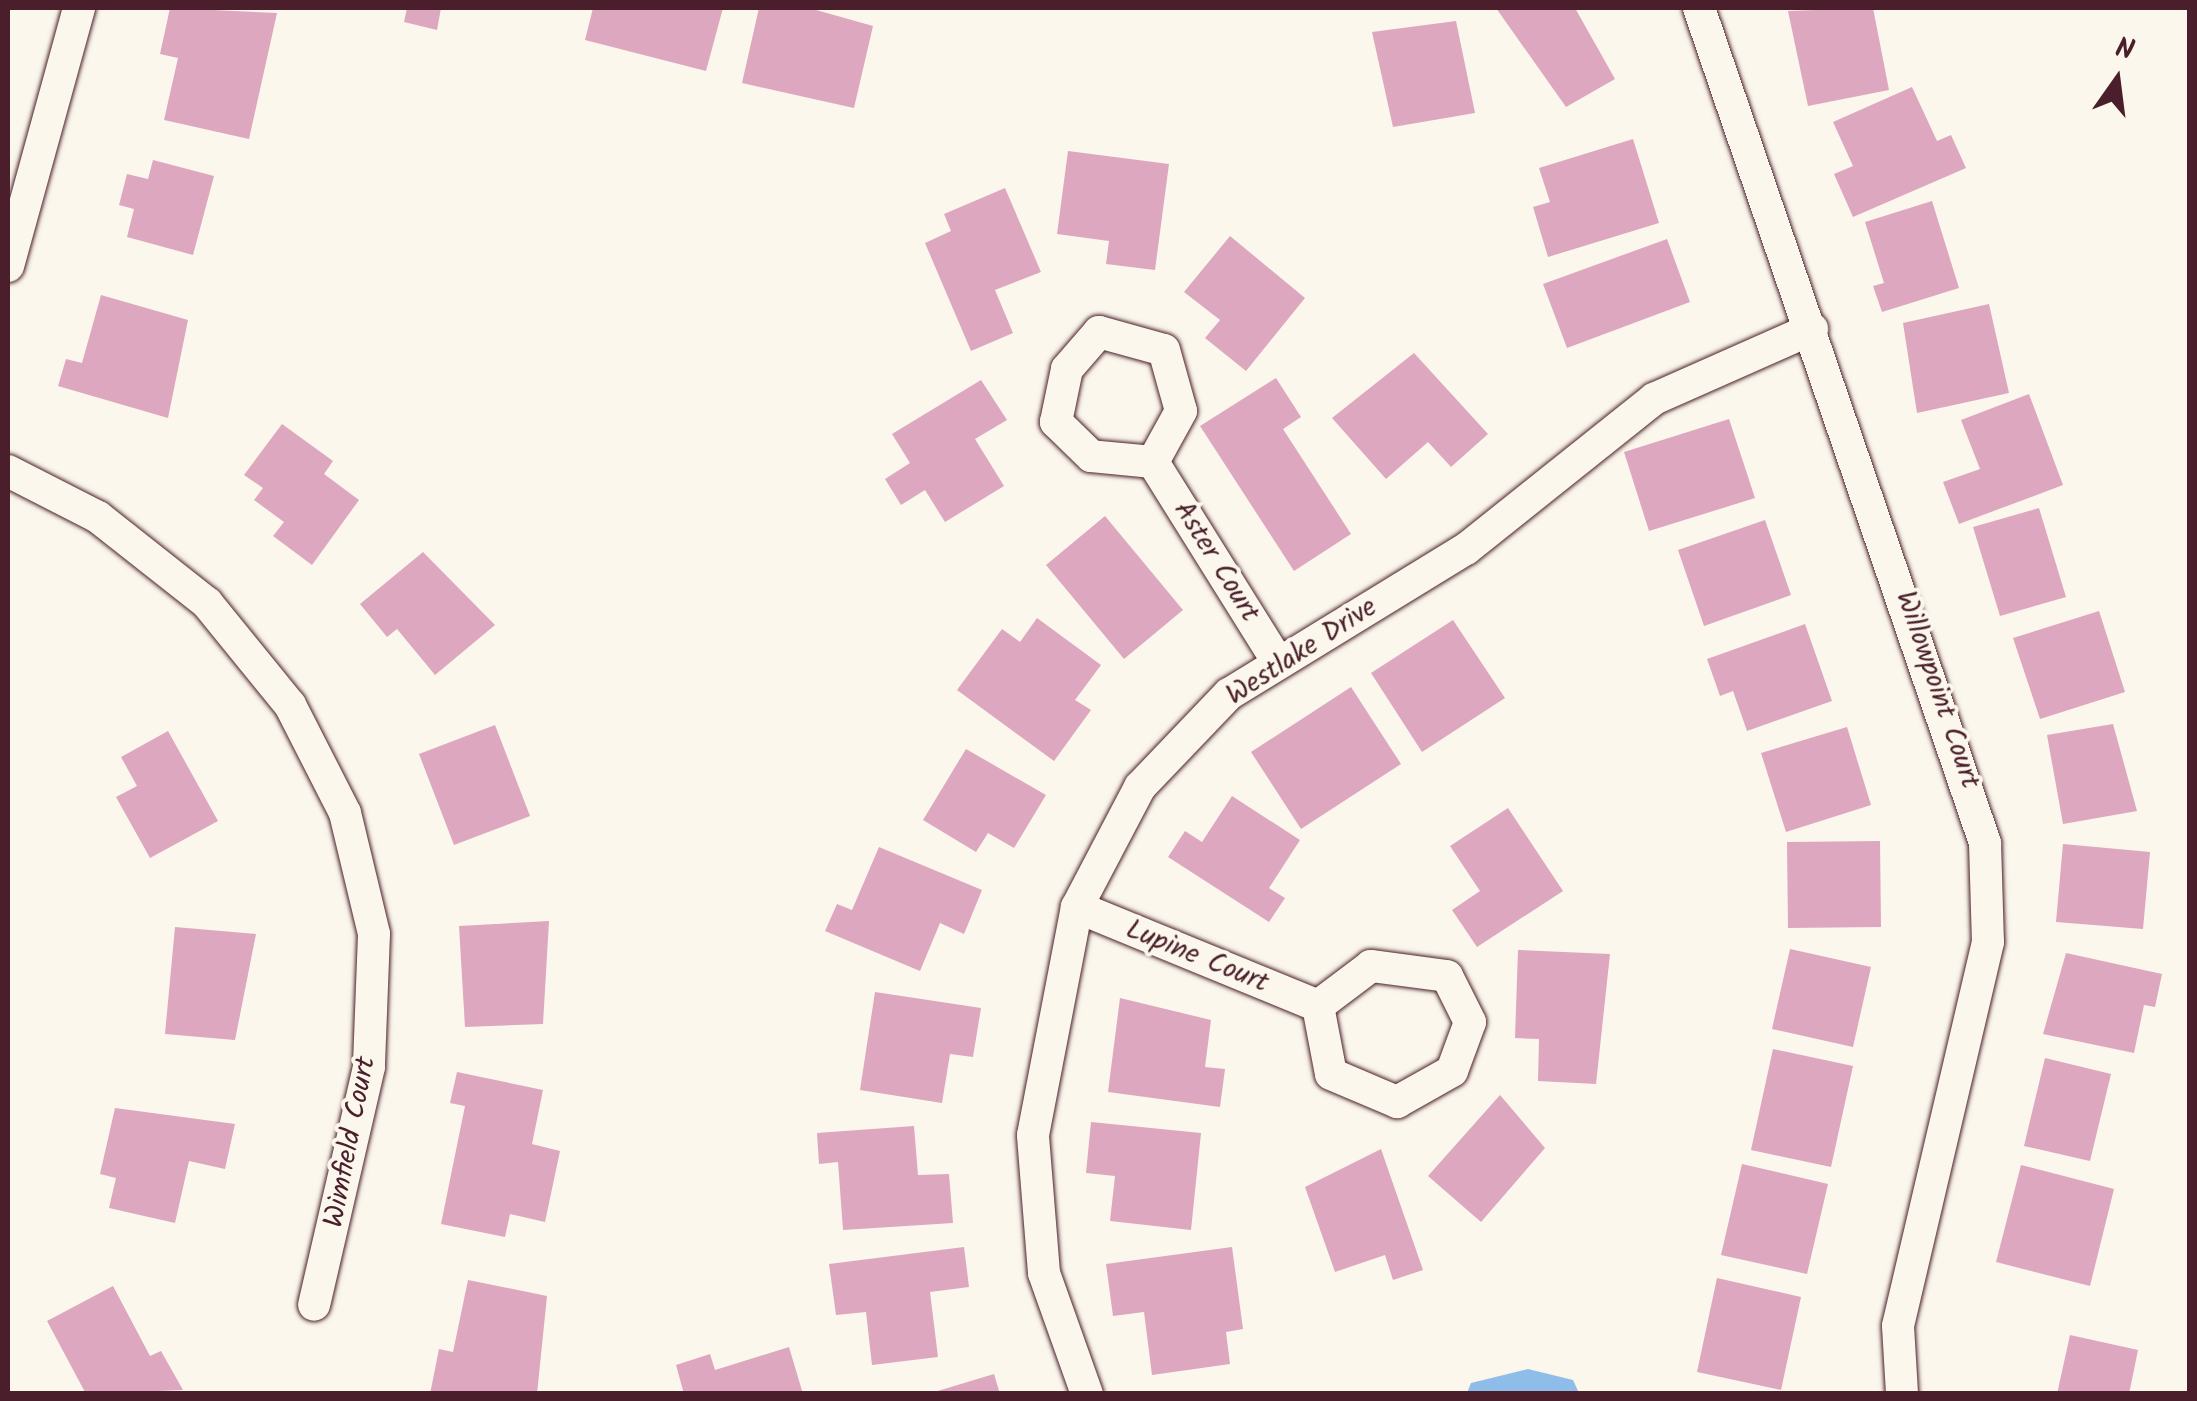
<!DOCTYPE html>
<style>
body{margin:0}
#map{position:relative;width:2197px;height:1401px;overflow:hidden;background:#fbf7ec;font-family:Kalam,sans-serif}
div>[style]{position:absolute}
.water>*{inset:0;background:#8ebde9}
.building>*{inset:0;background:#dda7bf}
.roads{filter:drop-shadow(0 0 2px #4a1f2b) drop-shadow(0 0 2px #4a1f2b)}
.minor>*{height:32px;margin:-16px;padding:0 16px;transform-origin:16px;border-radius:16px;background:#fbf7ec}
span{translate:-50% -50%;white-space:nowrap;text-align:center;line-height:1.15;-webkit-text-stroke:8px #fbf7ec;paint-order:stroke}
.street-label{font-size:28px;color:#4a1f2b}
.frame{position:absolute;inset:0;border:10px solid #4a1f2b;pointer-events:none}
.north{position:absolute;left:2067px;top:30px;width:100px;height:100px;-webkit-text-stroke:8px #fbf7ec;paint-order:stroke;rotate:14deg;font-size:28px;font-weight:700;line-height:40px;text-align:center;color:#4a1f2b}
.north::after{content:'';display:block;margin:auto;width:35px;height:45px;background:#4a1f2b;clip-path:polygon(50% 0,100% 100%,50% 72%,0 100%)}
</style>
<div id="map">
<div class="water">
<i style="clip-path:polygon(1528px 1369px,1573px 1380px,1579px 1393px,1467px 1393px,1471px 1383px)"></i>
</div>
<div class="building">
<i style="clip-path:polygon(170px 8px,277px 13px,249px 139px,164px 120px,178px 58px,160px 54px)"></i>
<i style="clip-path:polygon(407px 8px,441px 8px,437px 30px,404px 22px)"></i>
<i style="clip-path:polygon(593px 8px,723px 8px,706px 71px,585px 40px)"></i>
<i style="clip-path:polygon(759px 8px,809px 8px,873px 26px,854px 108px,742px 83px)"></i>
<i style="clip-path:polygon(1496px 8px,1575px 8px,1615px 79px,1566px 107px)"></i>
<i style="clip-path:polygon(1873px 8px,1889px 90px,1808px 106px,1788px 11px)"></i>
<i style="clip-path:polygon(1456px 21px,1475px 113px,1393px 127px,1372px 32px)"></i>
<i style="clip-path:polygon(1912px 87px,1937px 141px,1951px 135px,1966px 168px,1853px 217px,1834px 174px,1853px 166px,1833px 122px)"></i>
<i style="clip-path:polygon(1633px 139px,1659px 223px,1548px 257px,1533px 207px,1550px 202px,1539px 168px)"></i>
<i style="clip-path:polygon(1068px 151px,1169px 164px,1155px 270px,1106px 264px,1109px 241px,1057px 234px)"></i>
<i style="clip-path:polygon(153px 160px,214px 176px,193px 255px,127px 237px,134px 209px,119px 205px,127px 174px,148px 179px)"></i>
<i style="clip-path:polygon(1005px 188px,1041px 272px,995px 290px,1013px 333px,971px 351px,925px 243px,951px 231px,944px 214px)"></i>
<i style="clip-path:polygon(1932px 201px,1959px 288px,1882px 312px,1873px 286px,1884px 283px,1865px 222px)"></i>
<i style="clip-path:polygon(1230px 236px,1305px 298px,1246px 371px,1205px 338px,1220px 320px,1184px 292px)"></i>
<i style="clip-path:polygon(1667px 239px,1690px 302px,1567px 348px,1543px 284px)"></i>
<i style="clip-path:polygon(101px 295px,188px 320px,168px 418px,58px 386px,66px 359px,82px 363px)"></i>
<i style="clip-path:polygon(1989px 304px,2009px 393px,1917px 413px,1903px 323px)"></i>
<i style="clip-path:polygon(1414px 353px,1488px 434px,1451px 467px,1428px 442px,1386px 479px,1332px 418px)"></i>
<i style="clip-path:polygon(1276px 378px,1301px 417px,1283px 429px,1351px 534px,1294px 571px,1200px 426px)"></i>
<i style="clip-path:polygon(981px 380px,1007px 420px,975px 439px,1004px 486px,945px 522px,925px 490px,901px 505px,885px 479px,910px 463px,892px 434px)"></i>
<i style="clip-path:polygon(2029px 394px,2063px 485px,1959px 524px,1943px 482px,1980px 469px,1961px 420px)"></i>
<i style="clip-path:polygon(1729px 419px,1755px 498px,1649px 531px,1624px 452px)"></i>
<i style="clip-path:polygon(282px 424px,333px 461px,324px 474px,359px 500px,312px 565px,273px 536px,284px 522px,254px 500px,263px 488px,244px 475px)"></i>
<i style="clip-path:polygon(2039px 508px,2066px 597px,2000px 616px,1973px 527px)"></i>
<i style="clip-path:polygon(1105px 516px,1183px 610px,1124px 659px,1046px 565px)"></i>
<i style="clip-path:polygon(1765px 520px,1791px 595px,1704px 626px,1678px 550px)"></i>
<i style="clip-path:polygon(423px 552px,495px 625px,435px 675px,397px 629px,387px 637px,360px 604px)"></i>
<i style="clip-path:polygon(2099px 611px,2125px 692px,2040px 719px,2013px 638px)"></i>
<i style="clip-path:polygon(1037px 618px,1101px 665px,1075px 700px,1091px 710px,1054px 761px,957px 690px,1002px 629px,1020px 642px)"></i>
<i style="clip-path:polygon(1453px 620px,1505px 698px,1422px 752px,1371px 673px)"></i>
<i style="clip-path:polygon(1805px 624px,1832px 701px,1747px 731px,1733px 691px,1720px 696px,1707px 659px)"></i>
<i style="clip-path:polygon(1351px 687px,1401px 764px,1301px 829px,1251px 752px)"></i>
<i style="clip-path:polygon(2113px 724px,2137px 811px,2063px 824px,2047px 735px)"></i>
<i style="clip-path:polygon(495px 725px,530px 816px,454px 845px,419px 754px)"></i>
<i style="clip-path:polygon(1847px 727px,1871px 805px,1786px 832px,1761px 753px)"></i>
<i style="clip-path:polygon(168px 731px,218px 821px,150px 858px,116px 797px,137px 786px,121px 757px)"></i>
<i style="clip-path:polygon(966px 749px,1046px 795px,1014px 848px,988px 833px,976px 852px,923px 820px)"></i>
<i style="clip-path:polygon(1232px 796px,1300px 840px,1269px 888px,1285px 898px,1269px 922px,1168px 857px,1185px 831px,1202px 842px)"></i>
<i style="clip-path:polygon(1508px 808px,1563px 891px,1477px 947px,1452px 910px,1480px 891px,1450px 846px)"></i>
<i style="clip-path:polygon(1880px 841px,1881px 927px,1788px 928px,1787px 842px)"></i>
<i style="clip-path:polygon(2063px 844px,2150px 852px,2143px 929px,2056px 922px)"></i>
<i style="clip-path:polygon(879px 847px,982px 890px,964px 934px,940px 923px,920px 971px,825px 931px,837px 904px,852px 910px)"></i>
<i style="clip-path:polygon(549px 921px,543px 1024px,465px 1027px,459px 926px)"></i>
<i style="clip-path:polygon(175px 927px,256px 934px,235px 1040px,165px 1034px)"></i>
<i style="clip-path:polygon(1790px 949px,1871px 967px,1853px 1047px,1772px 1029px)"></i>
<i style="clip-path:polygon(1518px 950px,1610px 954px,1596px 1084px,1538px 1081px,1539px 1039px,1515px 1038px)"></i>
<i style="clip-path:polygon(2066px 953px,2162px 974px,2155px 1007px,2144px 1005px,2134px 1053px,2043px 1034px)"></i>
<i style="clip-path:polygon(875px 992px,981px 1008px,973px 1057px,950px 1054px,942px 1103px,860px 1090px)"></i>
<i style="clip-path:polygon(1120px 998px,1211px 1020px,1205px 1067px,1225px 1069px,1220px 1107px,1108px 1092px)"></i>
<i style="clip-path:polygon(1773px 1049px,1853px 1066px,1831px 1167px,1751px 1150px)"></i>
<i style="clip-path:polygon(2045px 1058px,2111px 1074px,2090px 1161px,2024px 1146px)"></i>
<i style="clip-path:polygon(457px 1072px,543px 1090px,532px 1144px,560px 1151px,545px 1222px,510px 1214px,505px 1237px,441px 1224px,465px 1106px,450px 1103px)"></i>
<i style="clip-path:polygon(1500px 1095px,1545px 1148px,1481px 1222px,1428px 1176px)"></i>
<i style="clip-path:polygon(115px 1108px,235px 1124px,225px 1169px,189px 1161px,175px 1223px,109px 1208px,116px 1178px,100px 1174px)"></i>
<i style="clip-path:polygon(1091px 1122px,1201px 1133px,1191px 1230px,1110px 1221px,1115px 1176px,1086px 1173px)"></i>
<i style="clip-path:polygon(914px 1126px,918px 1175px,949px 1174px,953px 1223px,843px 1230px,838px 1162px,819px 1164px,817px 1133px)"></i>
<i style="clip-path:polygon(1381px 1149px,1423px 1270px,1393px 1280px,1385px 1255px,1335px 1272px,1305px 1187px)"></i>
<i style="clip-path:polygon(1742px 1164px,1828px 1184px,1807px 1274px,1721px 1255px)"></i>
<i style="clip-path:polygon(2021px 1165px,2114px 1189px,2090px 1286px,1996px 1262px)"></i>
<i style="clip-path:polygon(964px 1247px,969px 1287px,930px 1292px,938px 1357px,872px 1365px,866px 1312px,836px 1315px,829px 1264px)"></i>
<i style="clip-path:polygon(1232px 1247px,1243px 1329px,1226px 1332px,1230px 1364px,1152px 1375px,1144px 1312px,1113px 1316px,1106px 1264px)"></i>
<i style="clip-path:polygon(1717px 1278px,1801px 1297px,1781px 1390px,1697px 1372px)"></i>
<i style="clip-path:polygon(468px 1280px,547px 1296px,537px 1394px,430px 1394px,439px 1349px,453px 1352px)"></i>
<i style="clip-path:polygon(113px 1286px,150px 1356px,161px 1351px,183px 1390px,86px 1394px,47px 1321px)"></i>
<i style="clip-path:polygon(2070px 1335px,2138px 1350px,2129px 1394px,2057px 1394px)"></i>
<i style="clip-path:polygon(789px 1347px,803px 1394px,684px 1394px,676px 1365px,710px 1354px,715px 1370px)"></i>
<i style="clip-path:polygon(994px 1374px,1000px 1394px,931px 1394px,931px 1393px)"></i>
</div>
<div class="roads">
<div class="minor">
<i style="left:1699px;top:8px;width:883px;rotate:71.09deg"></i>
<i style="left:1985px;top:843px;width:99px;rotate:88.3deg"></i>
<i style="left:1988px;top:942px;width:394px;rotate:103.2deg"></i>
<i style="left:1898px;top:1326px;width:68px;rotate:86.6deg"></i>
<i style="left:8px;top:266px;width:268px;rotate:-74.6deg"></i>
<i style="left:1153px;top:462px;width:62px;rotate:-174.5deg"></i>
<i style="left:1091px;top:456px;width:49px;rotate:-135.8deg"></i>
<i style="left:1056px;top:422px;width:54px;rotate:-78.3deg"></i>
<i style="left:1067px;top:369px;width:49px;rotate:-49.1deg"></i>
<i style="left:1099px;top:332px;width:67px;rotate:15.5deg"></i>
<i style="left:1164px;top:350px;width:63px;rotate:74.4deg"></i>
<i style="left:1181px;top:411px;width:58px;rotate:118.8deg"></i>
<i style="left:1153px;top:462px;width:236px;rotate:58deg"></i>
<i style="left:8px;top:471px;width:101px;rotate:27.1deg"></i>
<i style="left:98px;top:517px;width:139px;rotate:38.3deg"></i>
<i style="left:207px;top:603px;width:132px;rotate:50.9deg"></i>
<i style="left:290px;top:705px;width:121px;rotate:63deg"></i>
<i style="left:345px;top:813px;width:124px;rotate:76.5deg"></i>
<i style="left:374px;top:934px;width:133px;rotate:92.2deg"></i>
<i style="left:369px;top:1067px;width:244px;rotate:103deg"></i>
<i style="left:1077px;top:907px;width:261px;rotate:22.3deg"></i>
<i style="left:1318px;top:1006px;width:69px;rotate:79.2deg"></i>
<i style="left:1331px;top:1074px;width:72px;rotate:23deg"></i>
<i style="left:1397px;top:1102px;width:63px;rotate:-29.4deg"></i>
<i style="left:1452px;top:1071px;width:52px;rotate:-69.8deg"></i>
<i style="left:1470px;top:1022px;width:51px;rotate:-116.6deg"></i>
<i style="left:1447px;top:976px;width:77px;rotate:-172.5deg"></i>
<i style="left:1371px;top:966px;width:66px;rotate:143deg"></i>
<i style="left:1087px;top:1394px;width:128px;rotate:-109.6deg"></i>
<i style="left:1044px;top:1273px;width:138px;rotate:-94.6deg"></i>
<i style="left:1033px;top:1135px;width:232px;rotate:-79.1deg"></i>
<i style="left:1077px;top:907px;width:136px;rotate:-62.3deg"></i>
<i style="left:1140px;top:787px;width:129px;rotate:-46.3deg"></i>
<i style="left:1229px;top:694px;width:278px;rotate:-31.5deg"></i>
<i style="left:1466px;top:549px;width:241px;rotate:-38.6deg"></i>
<i style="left:1654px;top:399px;width:173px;rotate:-23.9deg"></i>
</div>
</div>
<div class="street-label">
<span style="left:1216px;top:562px;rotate:58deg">Aster Court</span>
<span style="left:1302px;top:652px;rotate:-33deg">Westlake Drive</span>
<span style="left:1937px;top:690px;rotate:71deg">Willowpoint Court</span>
<span style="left:1197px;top:957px;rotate:22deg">Lupine Court</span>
<span style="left:351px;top:1142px;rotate:-79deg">Wimfield Court</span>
</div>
<div class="frame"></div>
<div class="north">N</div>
</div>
